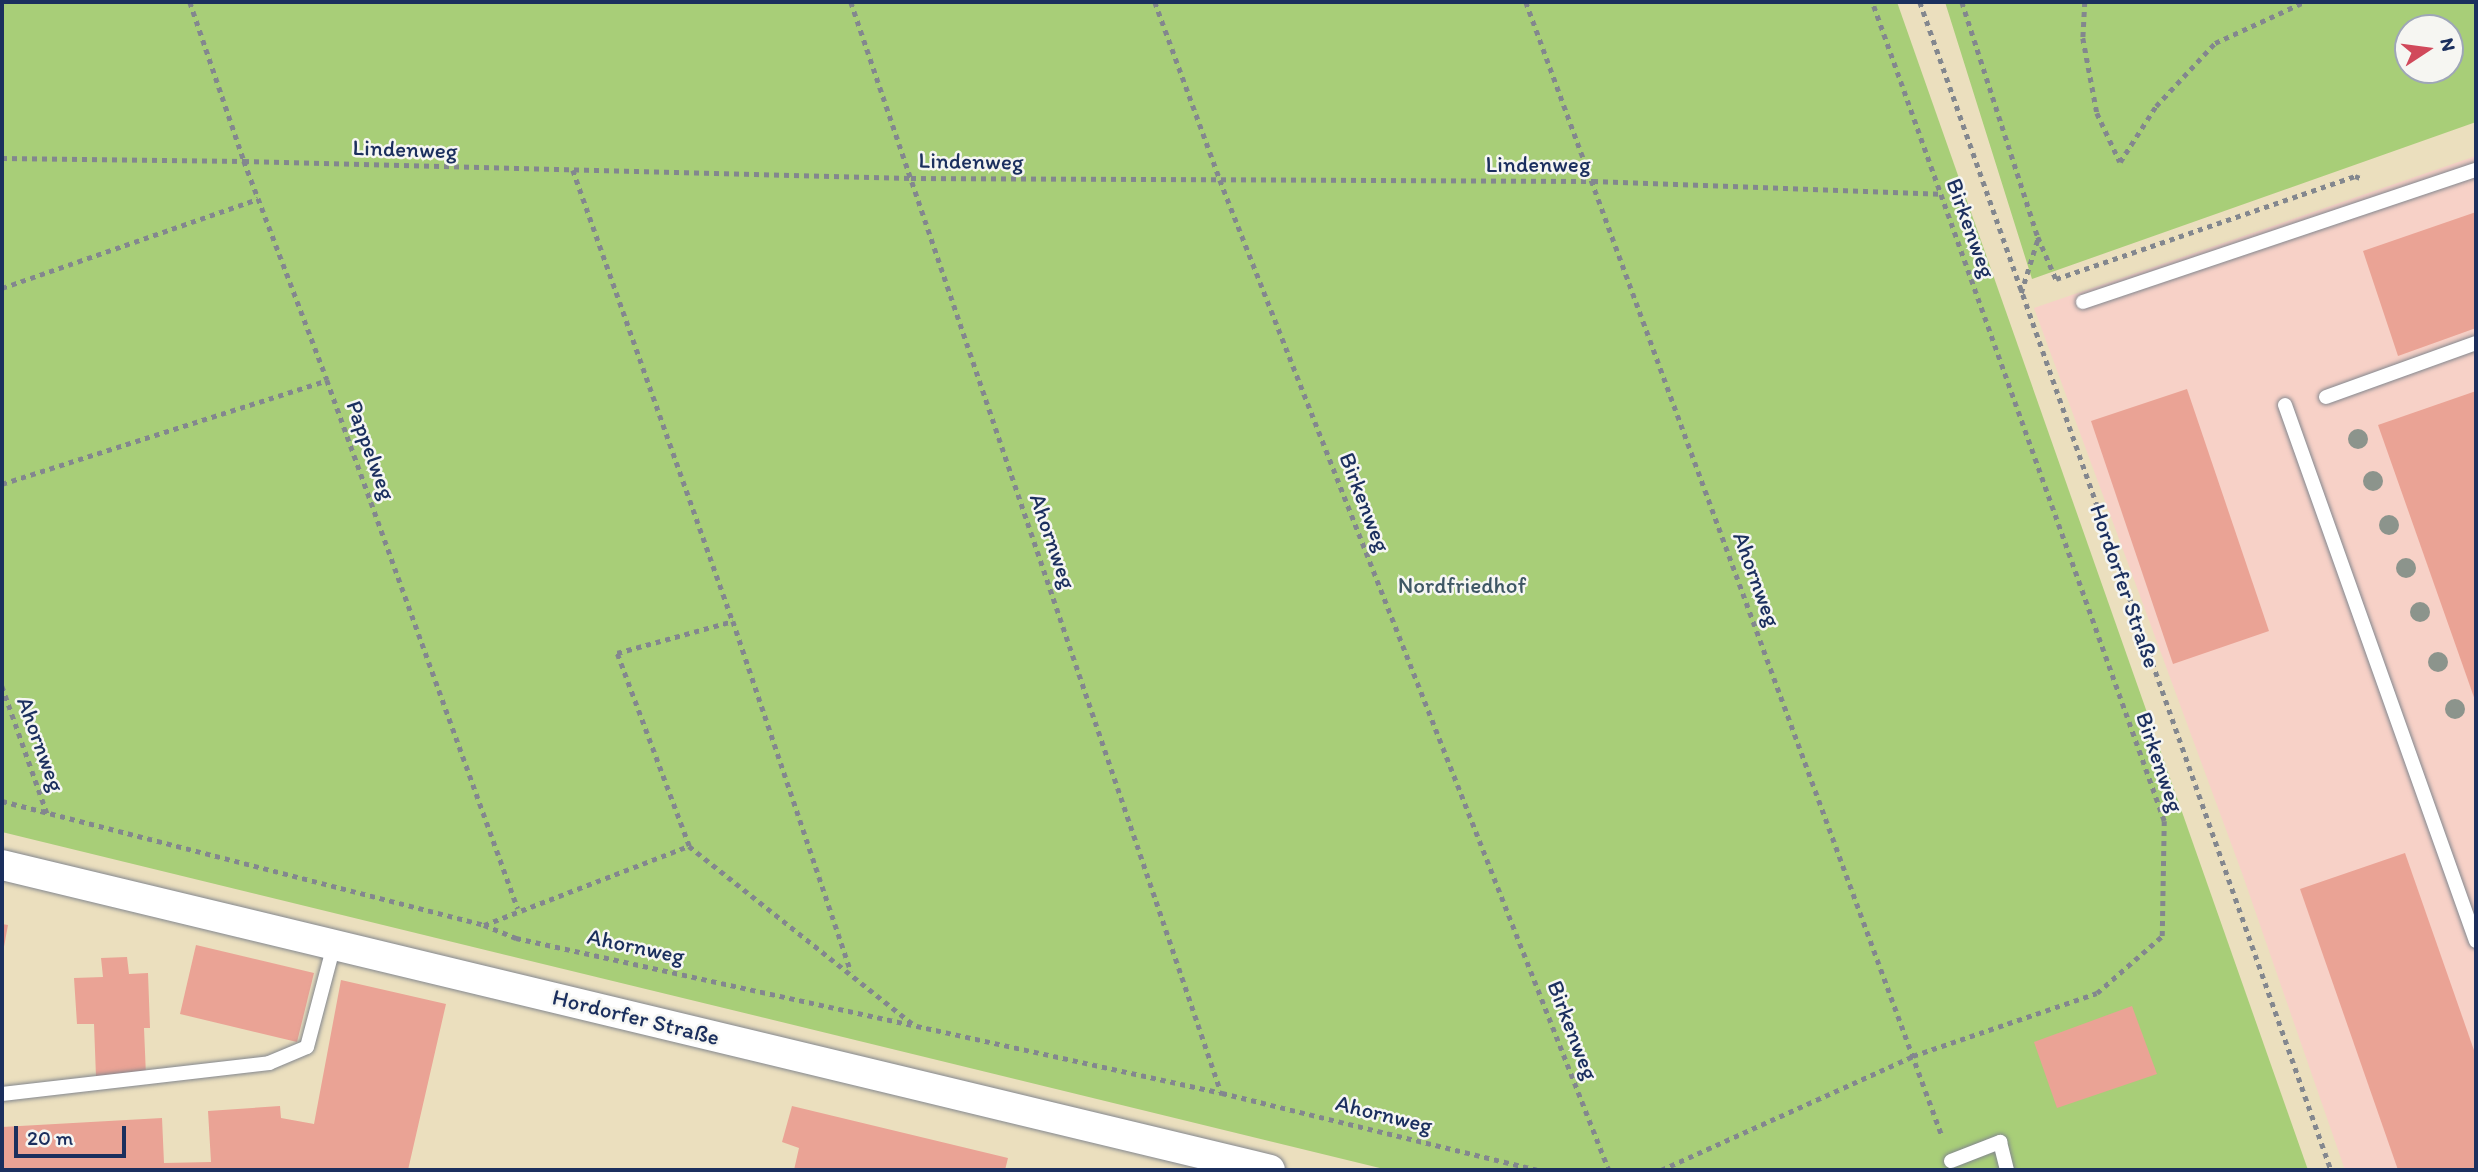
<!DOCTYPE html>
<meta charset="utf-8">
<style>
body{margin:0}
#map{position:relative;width:2478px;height:1172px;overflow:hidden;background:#ebdfbe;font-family:Itim,sans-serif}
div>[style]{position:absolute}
.built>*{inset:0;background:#f7d1c7}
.green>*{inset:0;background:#a8ce78}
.building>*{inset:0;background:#eaa395}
.path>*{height:4.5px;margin-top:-2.25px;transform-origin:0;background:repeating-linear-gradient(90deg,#83878e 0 5px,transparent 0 10px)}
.roads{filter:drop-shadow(0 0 2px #83878e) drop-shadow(0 0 2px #83878e)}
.lane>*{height:14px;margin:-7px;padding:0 7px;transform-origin:7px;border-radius:7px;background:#fff}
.street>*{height:30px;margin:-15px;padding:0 15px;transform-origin:15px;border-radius:15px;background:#fff}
.trees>*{width:20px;height:20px;margin:-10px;border-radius:50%;background:#8c948c}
span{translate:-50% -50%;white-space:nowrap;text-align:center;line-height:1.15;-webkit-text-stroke:5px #f6f6f2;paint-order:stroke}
.street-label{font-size:23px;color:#1b2f5e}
.park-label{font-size:23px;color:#3e5764}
.frame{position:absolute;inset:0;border:4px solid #1b2f5e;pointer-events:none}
.north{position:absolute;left:2394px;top:14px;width:70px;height:70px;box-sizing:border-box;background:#f6f6f2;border:2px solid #9ea6b7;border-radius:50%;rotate:77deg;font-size:19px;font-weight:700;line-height:28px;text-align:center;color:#1b2f5e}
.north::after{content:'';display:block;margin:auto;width:24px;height:32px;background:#d1495b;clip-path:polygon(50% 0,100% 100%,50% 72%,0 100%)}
.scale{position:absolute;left:14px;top:1126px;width:112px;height:32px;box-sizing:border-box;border:4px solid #1b2f5e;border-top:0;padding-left:9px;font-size:21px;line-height:24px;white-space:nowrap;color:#1b2f5e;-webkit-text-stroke:5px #f6f6f2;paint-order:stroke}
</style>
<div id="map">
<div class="built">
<i style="clip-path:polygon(2476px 156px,2476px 1170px,2345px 1170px,2242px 873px,2034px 308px)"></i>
</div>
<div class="green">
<i style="clip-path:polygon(2px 2px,1897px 2px,2308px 1170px,1388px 1170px,2px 832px)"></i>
<i style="clip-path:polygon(evenodd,1945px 2px,2476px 2px,2476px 122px,2032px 279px,1945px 2px,2408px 28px,2450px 28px,2450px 70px,2408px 70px,2408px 28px)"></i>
</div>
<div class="building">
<i style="clip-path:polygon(2476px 212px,2476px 328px,2398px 356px,2363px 251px)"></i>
<i style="clip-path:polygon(2187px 389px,2269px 631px,2173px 664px,2091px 421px)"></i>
<i style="clip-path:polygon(2476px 391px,2476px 703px,2378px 425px)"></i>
<i style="clip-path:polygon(2405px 853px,2476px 1056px,2476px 1170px,2398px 1170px,2300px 889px)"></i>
<i style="clip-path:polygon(2px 924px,8px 925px,3px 952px,2px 952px)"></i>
<i style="clip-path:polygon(196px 945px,314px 973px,297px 1042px,180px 1014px)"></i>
<i style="clip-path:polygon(127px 957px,129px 974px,148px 973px,150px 1028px,144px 1028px,146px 1076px,96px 1077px,94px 1024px,77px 1024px,74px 978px,103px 977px,101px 958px)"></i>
<i style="clip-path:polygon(341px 980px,446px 1004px,408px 1170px,2px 1170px,2px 1127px,162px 1118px,164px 1163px,211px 1162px,208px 1111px,280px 1106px,281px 1118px,314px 1124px)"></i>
<i style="clip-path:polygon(2132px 1006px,2157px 1074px,2057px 1108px,2034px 1042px)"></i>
<i style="clip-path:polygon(792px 1106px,1008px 1158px,1005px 1170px,794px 1170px,799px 1148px,782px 1142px)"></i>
</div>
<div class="path">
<i style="left:190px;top:2px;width:168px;rotate:71.2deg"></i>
<i style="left:244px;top:161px;width:234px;rotate:69.2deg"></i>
<i style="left:327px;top:380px;width:562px;rotate:70.15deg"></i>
<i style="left:851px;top:2px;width:1151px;rotate:71.25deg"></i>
<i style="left:1155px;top:2px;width:189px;rotate:69.9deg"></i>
<i style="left:1220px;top:180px;width:1064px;rotate:68.55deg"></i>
<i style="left:1526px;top:2px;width:1208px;rotate:69.85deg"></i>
<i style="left:1920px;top:2px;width:1238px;rotate:70.61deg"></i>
<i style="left:1962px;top:2px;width:247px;rotate:72.1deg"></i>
<i style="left:2038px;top:237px;width:46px;rotate:66.8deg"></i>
<i style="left:2056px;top:279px;width:316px;rotate:-19deg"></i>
<i style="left:2355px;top:176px;width:9px;rotate:21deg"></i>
<i style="left:2085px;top:2px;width:36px;rotate:93deg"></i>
<i style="left:2083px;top:38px;width:76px;rotate:79.4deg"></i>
<i style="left:2097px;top:113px;width:54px;rotate:64.9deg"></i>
<i style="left:2120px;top:162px;width:67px;rotate:-57.3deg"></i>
<i style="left:2156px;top:106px;width:86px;rotate:-46.9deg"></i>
<i style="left:2215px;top:43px;width:98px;rotate:-24.7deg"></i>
<i style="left:2px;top:158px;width:242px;rotate:0.7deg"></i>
<i style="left:244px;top:161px;width:667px;rotate:1.46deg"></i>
<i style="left:911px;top:178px;width:682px;rotate:0.25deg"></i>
<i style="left:1593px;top:181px;width:347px;rotate:2.1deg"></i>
<i style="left:573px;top:170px;width:479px;rotate:70.5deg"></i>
<i style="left:733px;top:621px;width:370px;rotate:71.4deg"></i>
<i style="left:2px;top:288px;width:271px;rotate:-19.2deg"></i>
<i style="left:2021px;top:293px;width:58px;rotate:-72.8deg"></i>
<i style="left:2px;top:484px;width:341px;rotate:-17.7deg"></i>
<i style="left:2px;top:686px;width:135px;rotate:70.5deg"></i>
<i style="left:2px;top:801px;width:498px;rotate:14.4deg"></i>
<i style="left:484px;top:925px;width:35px;rotate:22deg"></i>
<i style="left:516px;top:938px;width:723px;rotate:12.38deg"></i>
<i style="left:1222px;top:1093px;width:324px;rotate:13.7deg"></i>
<i style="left:689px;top:846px;width:206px;rotate:-110.5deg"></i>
<i style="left:617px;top:653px;width:120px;rotate:-15.4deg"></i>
<i style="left:484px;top:925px;width:220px;rotate:-21.1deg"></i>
<i style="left:689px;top:846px;width:286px;rotate:38.5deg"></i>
<i style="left:1661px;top:1170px;width:277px;rotate:-24.3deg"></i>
<i style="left:1913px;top:1056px;width:194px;rotate:-18.9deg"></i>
<i style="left:2097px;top:993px;width:86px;rotate:-41.2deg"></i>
<i style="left:2162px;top:936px;width:115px;rotate:-89deg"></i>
<i style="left:2164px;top:821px;width:869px;rotate:-109.62deg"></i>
</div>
<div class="roads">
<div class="lane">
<i style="left:2083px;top:302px;width:415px;rotate:-18.6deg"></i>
<i style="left:2326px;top:397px;width:159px;rotate:-19.8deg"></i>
<i style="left:2285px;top:405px;width:569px;rotate:70.39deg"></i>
<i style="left:2px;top:1094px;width:269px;rotate:-6.6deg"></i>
<i style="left:269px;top:1063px;width:41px;rotate:-22.8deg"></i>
<i style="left:307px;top:1047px;width:106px;rotate:-75.2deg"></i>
<i style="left:1951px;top:1161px;width:53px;rotate:-21.2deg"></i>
<i style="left:2000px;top:1142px;width:29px;rotate:76deg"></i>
</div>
<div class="street">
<i style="left:2px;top:865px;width:1304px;rotate:13.52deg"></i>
</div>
</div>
<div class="trees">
<i style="left:2358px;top:439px"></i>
<i style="left:2373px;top:481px"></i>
<i style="left:2389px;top:525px"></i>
<i style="left:2406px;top:568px"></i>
<i style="left:2420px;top:612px"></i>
<i style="left:2438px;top:662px"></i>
<i style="left:2455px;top:709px"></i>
</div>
<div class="street-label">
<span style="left:405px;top:149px;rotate:2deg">Lindenweg</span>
<span style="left:971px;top:161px;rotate:1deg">Lindenweg</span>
<span style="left:1538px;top:164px">Lindenweg</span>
<span style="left:1971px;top:228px;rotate:70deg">Birkenweg</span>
<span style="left:371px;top:450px;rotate:70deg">Pappelweg</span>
<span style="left:1365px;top:502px;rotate:69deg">Birkenweg</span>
<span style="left:1053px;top:541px;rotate:71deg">Ahornweg</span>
<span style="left:1757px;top:579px;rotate:70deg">Ahornweg</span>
<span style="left:2125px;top:586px;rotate:71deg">Hordorfer Straße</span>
<span style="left:41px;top:744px;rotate:70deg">Ahornweg</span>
<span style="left:2160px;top:762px;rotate:71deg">Birkenweg</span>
<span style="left:636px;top:946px;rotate:12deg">Ahornweg</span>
<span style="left:636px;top:1017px;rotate:14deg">Hordorfer Straße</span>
<span style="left:1573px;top:1030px;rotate:69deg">Birkenweg</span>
<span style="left:1384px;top:1114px;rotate:14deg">Ahornweg</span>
</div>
<div class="park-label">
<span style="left:1462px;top:585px">Nordfriedhof</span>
</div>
<div class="frame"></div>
<div class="north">N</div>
<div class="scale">20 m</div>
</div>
